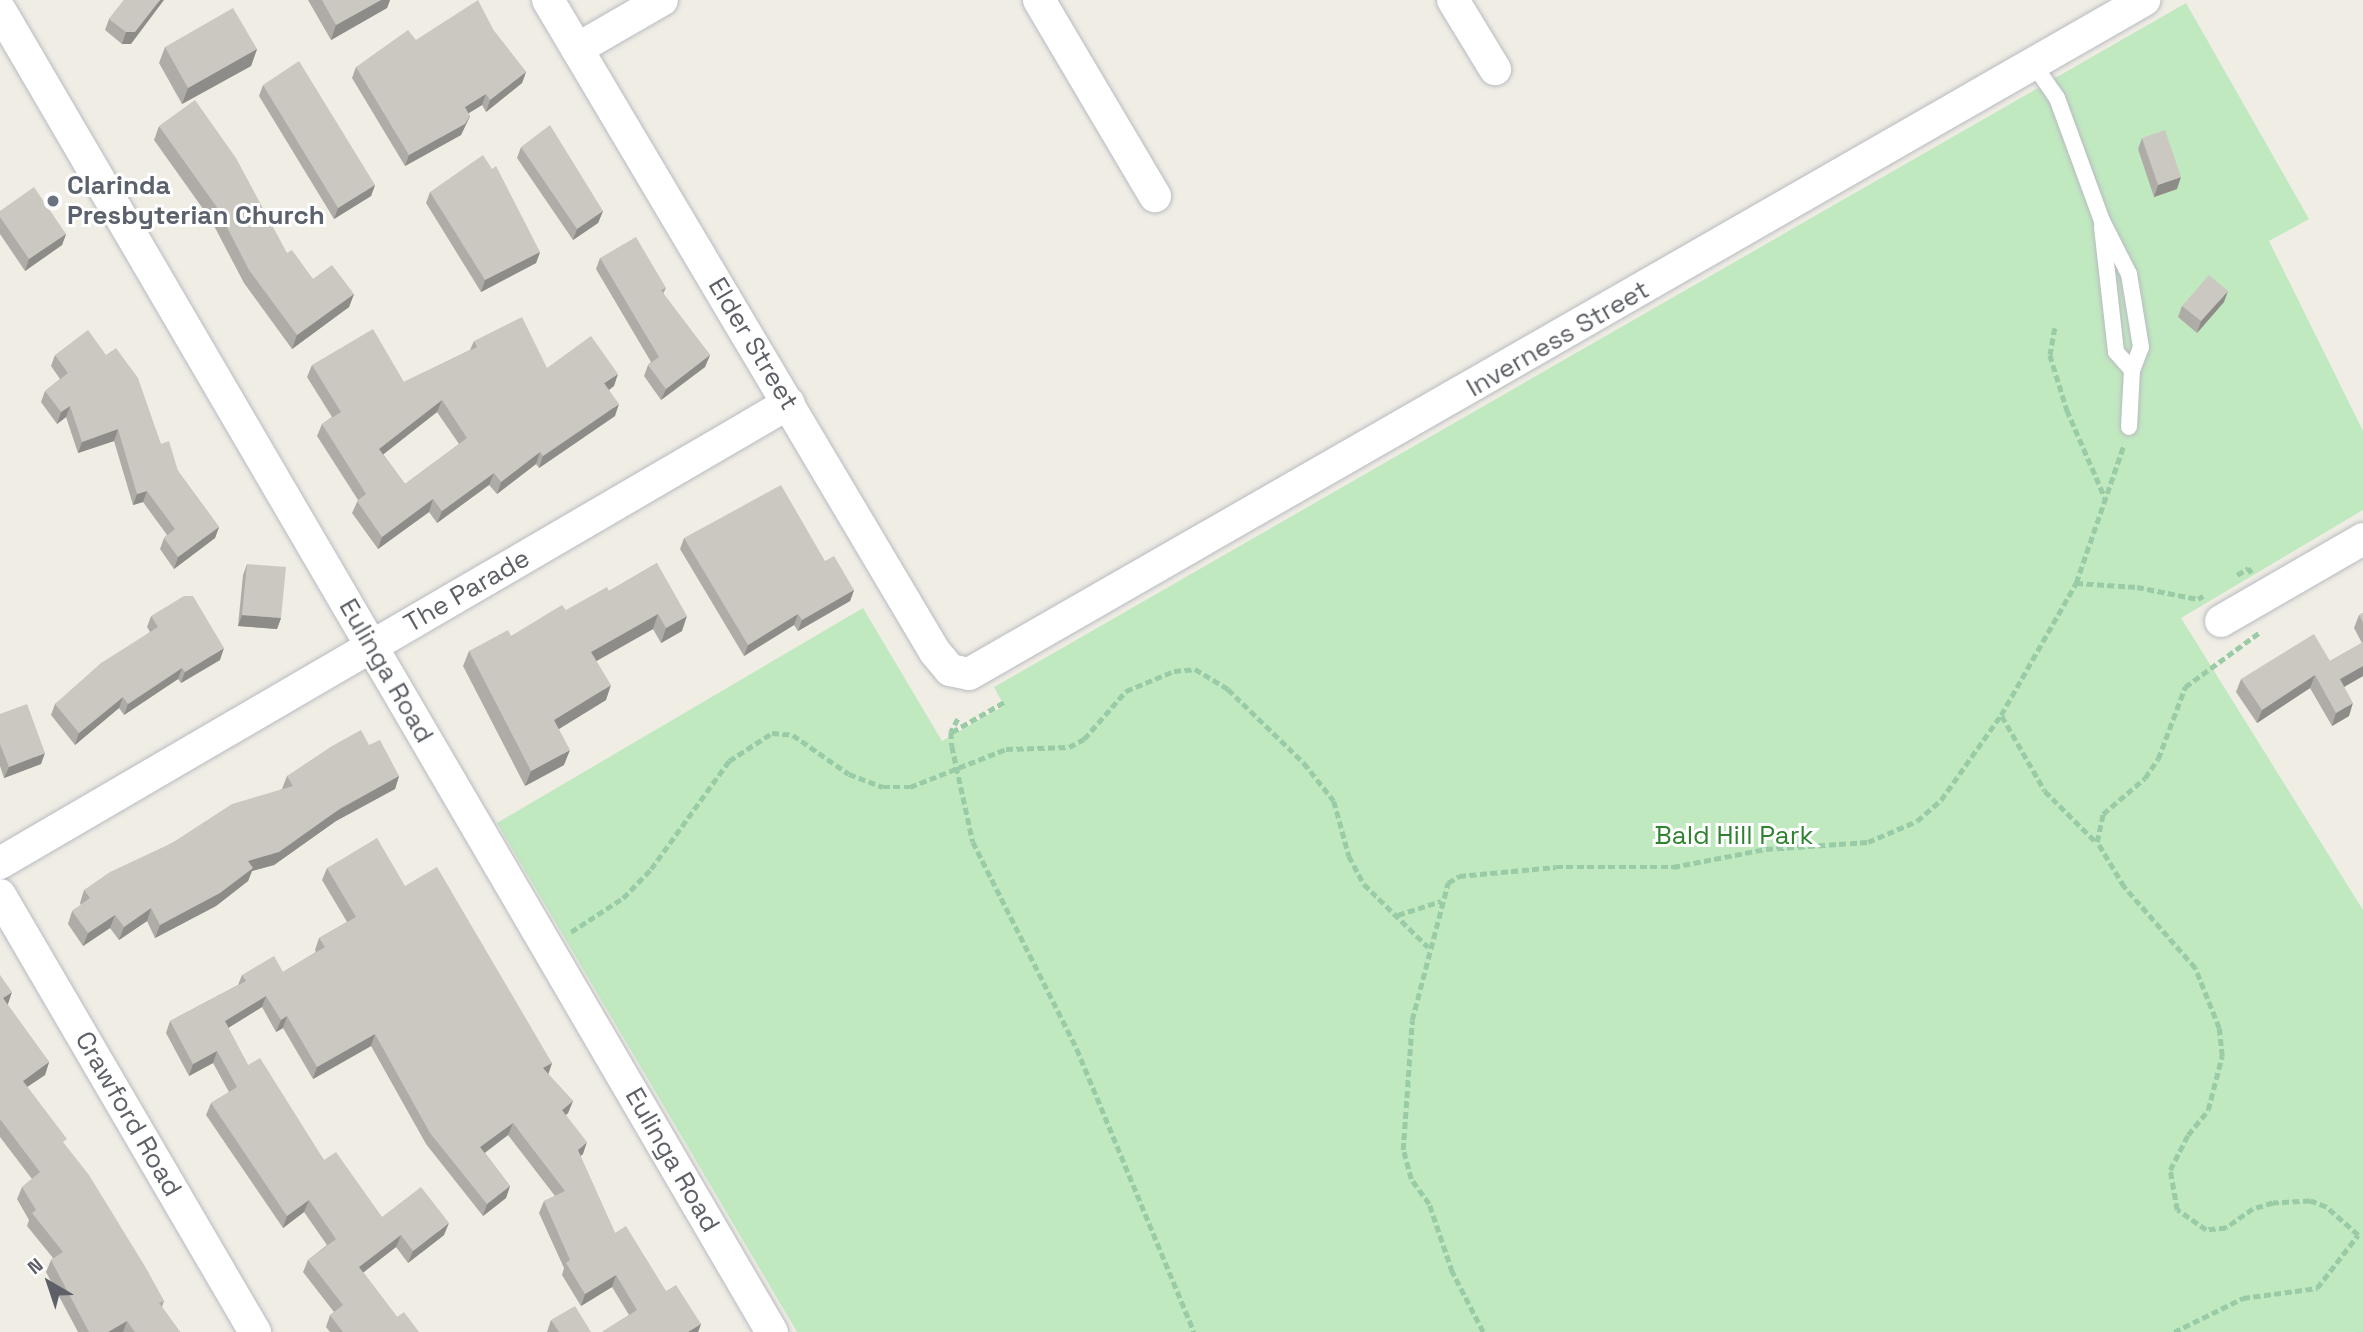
<!DOCTYPE html>
<style>
body{margin:0}
#map{position:relative;width:2363px;height:1332px;overflow:hidden;background:#f0ede5;font-family:"Space Grotesk",sans-serif}
div>[style]{position:absolute}
.green>*{inset:0;background:#c1e9c0}
.path>*{height:4.5px;margin-top:-2.25px;transform-origin:0;background:repeating-linear-gradient(90deg,#98cba6 0 7px,transparent 0 10.5px)}
.roads{filter:drop-shadow(0 0 2px #b8bbc0) drop-shadow(0 0 2px #b8bbc0)}
.lane>*{height:16px;margin:-8px;padding:0 8px;transform-origin:8px;border-radius:8px;background:#fff}
.street>*{height:32px;margin:-16px;padding:0 16px;transform-origin:16px;border-radius:16px;background:#fff}
.wall>*{inset:0;background:#afaca7}
.shaded-wall>*{inset:0;background:#8e8c88}
.building>*{inset:0;background:#cbc8c2}
.dots>*{width:19px;height:19px;translate:-50% -50%;box-sizing:border-box;border:4px solid #fff;border-radius:50%}
span{translate:-50% -50%;white-space:nowrap;text-align:center;line-height:1.15;-webkit-text-stroke:6px #fff;paint-order:stroke}
.worship-label{font-size:26px;color:#5b616d;font-weight:700}
.left{translate:0 -50%;text-align:left}
.street-label{font-size:26px;color:#5d6167}
.park-label{font-size:26px;color:#2f8330}
.north{position:absolute;left:14px;top:1248px;width:70px;height:70px;-webkit-text-stroke:5px #fff;paint-order:stroke;rotate:321deg;font-size:19px;font-weight:700;line-height:28px;text-align:center;color:#5d6167}
.north::after{content:'';display:block;margin:auto;width:24px;height:32px;background:#5d6167;clip-path:polygon(50% 0,100% 100%,50% 72%,0 100%)}
</style>
<div id="map">
<div class="green">
<i style="clip-path:polygon(2186px 3px,2309px 219px,2269px 241px,2363px 431px,2363px 510px,2181px 618px,2363px 910px,2363px 1332px,797px 1332px,497px 823px,863px 608px,942px 741px,1004px 706px,994px 687px)"></i>
</div>
<div class="path">
<i style="left:2055px;top:328px;width:27px;rotate:100deg"></i>
<i style="left:2050px;top:355px;width:58px;rotate:72.8deg"></i>
<i style="left:2067px;top:410px;width:98px;rotate:66.6deg"></i>
<i style="left:2237px;top:575px;width:13px;rotate:-32deg"></i>
<i style="left:2248px;top:568px;width:6px;rotate:51deg"></i>
<i style="left:2076px;top:583px;width:61px;rotate:3.8deg"></i>
<i style="left:2137px;top:587px;width:62px;rotate:11.1deg"></i>
<i style="left:2198px;top:599px;width:6px;rotate:-31deg"></i>
<i style="left:2002px;top:716px;width:86px;rotate:60.2deg"></i>
<i style="left:2045px;top:791px;width:72px;rotate:45deg"></i>
<i style="left:958px;top:719px;width:15px;rotate:118deg"></i>
<i style="left:951px;top:732px;width:14px;rotate:86deg"></i>
<i style="left:952px;top:746px;width:98px;rotate:77.7deg"></i>
<i style="left:973px;top:842px;width:232px;rotate:63.3deg"></i>
<i style="left:1077px;top:1049px;width:306px;rotate:67.5deg"></i>
<i style="left:952px;top:732px;width:62px;rotate:-29.9deg"></i>
<i style="left:1398px;top:915px;width:45px;rotate:-18deg"></i>
<i style="left:571px;top:932px;width:62px;rotate:-33.2deg"></i>
<i style="left:623px;top:898px;width:40px;rotate:-46deg"></i>
<i style="left:651px;top:869px;width:133px;rotate:-54.2deg"></i>
<i style="left:729px;top:761px;width:51px;rotate:-33.1deg"></i>
<i style="left:772px;top:733px;width:21px;rotate:5deg"></i>
<i style="left:793px;top:735px;width:68px;rotate:34.9deg"></i>
<i style="left:849px;top:774px;width:36px;rotate:21deg"></i>
<i style="left:883px;top:787px;width:27px"></i>
<i style="left:910px;top:787px;width:103px;rotate:-21.6deg"></i>
<i style="left:1006px;top:749px;width:63px;rotate:-1.8deg"></i>
<i style="left:1069px;top:747px;width:17px;rotate:-28deg"></i>
<i style="left:1084px;top:739px;width:64px;rotate:-48.8deg"></i>
<i style="left:1126px;top:691px;width:52px;rotate:-22.6deg"></i>
<i style="left:1174px;top:671px;width:21px;rotate:-5deg"></i>
<i style="left:1195px;top:669px;width:39px;rotate:31deg"></i>
<i style="left:1228px;top:689px;width:106px;rotate:44.2deg"></i>
<i style="left:1304px;top:763px;width:48px;rotate:51.7deg"></i>
<i style="left:1334px;top:801px;width:57px;rotate:74.7deg"></i>
<i style="left:1349px;top:856px;width:32px;rotate:62deg"></i>
<i style="left:1364px;top:884px;width:90px;rotate:44.5deg"></i>
<i style="left:1483px;top:1332px;width:68px;rotate:-117.3deg"></i>
<i style="left:1452px;top:1272px;width:72px;rotate:-108.7deg"></i>
<i style="left:1429px;top:1204px;width:31px;rotate:-126deg"></i>
<i style="left:1411px;top:1179px;width:30px;rotate:-105deg"></i>
<i style="left:1403px;top:1150px;width:130px;rotate:-86deg"></i>
<i style="left:1412px;top:1020px;width:142px;rotate:-75.3deg"></i>
<i style="left:1448px;top:883px;width:13px;rotate:-32deg"></i>
<i style="left:1459px;top:876px;width:97px;rotate:-5.3deg"></i>
<i style="left:1556px;top:867px;width:117px"></i>
<i style="left:1673px;top:867px;width:95px;rotate:-11deg"></i>
<i style="left:1766px;top:849px;width:102px;rotate:-3.9deg"></i>
<i style="left:1868px;top:842px;width:53px;rotate:-23.2deg"></i>
<i style="left:1917px;top:821px;width:32px;rotate:-41deg"></i>
<i style="left:1941px;top:800px;width:104px;rotate:-54.8deg"></i>
<i style="left:2001px;top:715px;width:152px;rotate:-60.4deg"></i>
<i style="left:2076px;top:583px;width:147px;rotate:-70.9deg"></i>
<i style="left:2174px;top:1332px;width:77px;rotate:-26.2deg"></i>
<i style="left:2243px;top:1298px;width:75px;rotate:-7.7deg"></i>
<i style="left:2317px;top:1288px;width:67px;rotate:-52.3deg"></i>
<i style="left:2358px;top:1235px;width:43px;rotate:-138.8deg"></i>
<i style="left:2326px;top:1207px;width:17px;rotate:-159deg"></i>
<i style="left:2310px;top:1201px;width:37px;rotate:177deg"></i>
<i style="left:2273px;top:1203px;width:21px;rotate:163deg"></i>
<i style="left:2253px;top:1209px;width:33px;rotate:145deg"></i>
<i style="left:2226px;top:1228px;width:20px;rotate:174deg"></i>
<i style="left:2206px;top:1230px;width:35px;rotate:-145deg"></i>
<i style="left:2177px;top:1210px;width:41px;rotate:-99.9deg"></i>
<i style="left:2170px;top:1170px;width:39px;rotate:-63deg"></i>
<i style="left:2188px;top:1135px;width:32px;rotate:-51deg"></i>
<i style="left:2208px;top:1110px;width:56px;rotate:-75.5deg"></i>
<i style="left:2222px;top:1056px;width:28px;rotate:-96deg"></i>
<i style="left:2219px;top:1028px;width:65px;rotate:-111.8deg"></i>
<i style="left:2195px;top:968px;width:108px;rotate:-131.2deg"></i>
<i style="left:2124px;top:887px;width:52px;rotate:-121deg"></i>
<i style="left:2097px;top:842px;width:29px;rotate:-78deg"></i>
<i style="left:2103px;top:814px;width:55px;rotate:-40.6deg"></i>
<i style="left:2145px;top:778px;width:23px;rotate:-56deg"></i>
<i style="left:2158px;top:759px;width:77px;rotate:-69.4deg"></i>
<i style="left:2185px;top:687px;width:93px;rotate:-36.3deg"></i>
</div>
<div class="roads">
<div class="lane">
<i style="left:2034px;top:65px;width:40px;rotate:55.1deg"></i>
<i style="left:2057px;top:98px;width:131px;rotate:69.9deg"></i>
<i style="left:2102px;top:221px;width:59px;rotate:63deg"></i>
<i style="left:2129px;top:274px;width:74px;rotate:80.7deg"></i>
<i style="left:2141px;top:347px;width:25px;rotate:111deg"></i>
<i style="left:2132px;top:370px;width:57px;rotate:93deg"></i>
<i style="left:2102px;top:227px;width:126px;rotate:83.6deg"></i>
<i style="left:2116px;top:352px;width:24px;rotate:48deg"></i>
</div>
<div class="street">
<i style="left:548px;top:0;width:758px;rotate:59.31deg"></i>
<i style="left:935px;top:652px;width:23px;rotate:50deg"></i>
<i style="left:950px;top:670px;width:19px;rotate:12deg"></i>
<i style="left:969px;top:674px;width:1355px;rotate:-29.84deg"></i>
<i style="left:1039px;top:0;width:228px;rotate:59.4deg"></i>
<i style="left:1453px;top:0;width:81px;rotate:58.7deg"></i>
<i style="left:0;top:10px;width:1531px;rotate:59.72deg"></i>
<i style="left:577px;top:49px;width:98px;rotate:-30deg"></i>
<i style="left:2221px;top:621px;width:164px;rotate:-30deg"></i>
<i style="left:0;top:863px;width:913px;rotate:-30.24deg"></i>
<i style="left:0;top:895px;width:506px;rotate:59.74deg"></i>
</div>
</div>
<div class="wall">
<i style="clip-path:polygon(124px 0,131px 44px,122px 44px,105px 30px,109px 19px)"></i>
<i style="clip-path:polygon(308px 0,390px 0,387px 8px,331px 40px)"></i>
<i style="clip-path:polygon(494px 31px,526px 72px,522px 83px,486px 112px,482px 105px,468px 113px,470px 116px,461px 135px,405px 166px,352px 78px,356px 67px,416px 40px)"></i>
<i style="clip-path:polygon(165px 47px,257px 49px,251px 66px,182px 104px,159px 63px)"></i>
<i style="clip-path:polygon(263px 85px,375px 185px,371px 196px,334px 219px,259px 96px)"></i>
<i style="clip-path:polygon(159px 126px,313px 279px,354px 294px,349px 307px,292px 349px,244px 283px,211px 220px,154px 140px)"></i>
<i style="clip-path:polygon(2142px 138px,2177px 189px,2154px 197px,2138px 149px)"></i>
<i style="clip-path:polygon(521px 147px,603px 211px,598px 223px,573px 240px,517px 158px)"></i>
<i style="clip-path:polygon(430px 192px,540px 252px,536px 263px,481px 292px,426px 203px)"></i>
<i style="clip-path:polygon(0 211px,66px 234px,62px 245px,25px 271px,0 234px)"></i>
<i style="clip-path:polygon(600px 258px,666px 288px,663px 294px,710px 355px,705px 367px,661px 400px,644px 376px,648px 365px,651px 362px,596px 269px)"></i>
<i style="clip-path:polygon(2224px 302px,2197px 333px,2178px 317px,2182px 306px)"></i>
<i style="clip-path:polygon(evenodd,474px 341px,547px 368px,614px 386px,609px 390px,615px 416px,539px 468px,536px 464px,497px 494px,489px 485px,437px 523px,429px 512px,378px 549px,352px 513px,358px 500px,317px 436px,322px 424px,332px 417px,307px 377px,312px 365px,404px 382px,470px 350px,474px 341px,437px 412px,459px 444px,405px 484px,383px 454px,437px 412px)"></i>
<i style="clip-path:polygon(55px 355px,161px 444px,178px 471px,219px 527px,215px 538px,174px 569px,160px 549px,164px 538px,167px 535px,143px 502px,133px 505px,114px 441px,78px 453px,66px 417px,57px 424px,41px 402px,45px 391px,60px 379px,51px 366px)"></i>
<i style="clip-path:polygon(684px 538px,825px 561px,854px 590px,850px 601px,798px 631px,794px 625px,744px 656px,680px 549px)"></i>
<i style="clip-path:polygon(657px 563px,682px 631px,661px 643px,653px 629px,596px 661px,606px 700px,559px 729px,564px 765px,525px 786px,463px 666px,469px 651px,511px 636px,609px 591px)"></i>
<i style="clip-path:polygon(247px 564px,281px 618px,277px 629px,238px 626px,243px 575px)"></i>
<i style="clip-path:polygon(2363px 613px,2363px 676px,2344px 687px,2349px 716px,2332px 726px,2310px 688px,2257px 723px,2236px 692px,2241px 679px,2330px 661px,2362px 643px,2354px 628px,2359px 615px)"></i>
<i style="clip-path:polygon(151px 616px,220px 660px,181px 683px,178px 679px,124px 715px,119px 708px,75px 745px,51px 715px,55px 704px,150px 632px,147px 627px)"></i>
<i style="clip-path:polygon(0 714px,41px 764px,4px 778px,0 766px)"></i>
<i style="clip-path:polygon(369px 745px,399px 776px,395px 789px,336px 821px,274px 865px,252px 871px,248px 881px,216px 906px,155px 938px,147px 921px,119px 940px,110px 928px,83px 946px,68px 924px,72px 911px,81px 905px,80px 903px,84px 890px,172px 843px,282px 789px,287px 776px)"></i>
<i style="clip-path:polygon(327px 868px,405px 886px,552px 1063px,548px 1074px,573px 1101px,568px 1113px,566px 1115px,583px 1154px,580px 1156px,615px 1233px,666px 1291px,701px 1324px,698px 1332px,602px 1332px,629px 1315px,612px 1287px,581px 1306px,562px 1275px,564px 1268px,539px 1213px,544px 1201px,555px 1196px,508px 1135px,485px 1153px,510px 1186px,506px 1198px,483px 1216px,426px 1144px,371px 1046px,313px 1079px,283px 1028px,276px 1032px,262px 1007px,228px 1028px,248px 1065px,324px 1160px,382px 1217px,444px 1235px,408px 1263px,396px 1247px,363px 1272px,397px 1317px,419px 1332px,330px 1332px,326px 1327px,330px 1315px,334px 1312px,303px 1272px,308px 1260px,327px 1245px,304px 1212px,283px 1228px,206px 1115px,211px 1103px,229px 1092px,213px 1063px,189px 1076px,166px 1033px,170px 1021px,238px 985px,242px 975px,283px 972px,316px 952px,315px 950px,319px 938px,347px 922px,322px 880px)"></i>
<i style="clip-path:polygon(0 975px,7px 1004px,49px 1062px,45px 1075px,27px 1087px,164px 1301px,162px 1307px,180px 1332px,78px 1332px,46px 1272px,51px 1260px,53px 1258px,27px 1226px,29px 1220px,17px 1199px,22px 1187px,32px 1179px,0 1137px)"></i>
<i style="clip-path:polygon(551px 1320px,591px 1332px,547px 1332px)"></i>
</div>
<div class="shaded-wall">
<i style="clip-path:polygon(160px 0,164px 0,131px 44px,122px 44px,126px 32px)"></i>
<i style="clip-path:polygon(381px 0,390px 0,387px 8px,331px 40px,336px 25px)"></i>
<i style="clip-path:polygon(257px 49px,251px 66px,182px 104px,188px 88px)"></i>
<i style="clip-path:polygon(526px 72px,522px 83px,486px 112px,490px 100px)"></i>
<i style="clip-path:polygon(486px 94px,482px 105px,461px 118px,465px 107px)"></i>
<i style="clip-path:polygon(470px 116px,461px 135px,405px 166px,409px 155px)"></i>
<i style="clip-path:polygon(2181px 177px,2177px 189px,2154px 197px,2158px 185px)"></i>
<i style="clip-path:polygon(375px 185px,371px 196px,334px 219px,338px 208px)"></i>
<i style="clip-path:polygon(603px 211px,598px 223px,573px 240px,577px 229px)"></i>
<i style="clip-path:polygon(66px 234px,62px 245px,25px 271px,29px 259px)"></i>
<i style="clip-path:polygon(540px 252px,536px 263px,481px 292px,485px 280px)"></i>
<i style="clip-path:polygon(2228px 291px,2224px 302px,2197px 333px,2201px 321px)"></i>
<i style="clip-path:polygon(354px 294px,349px 307px,292px 349px,297px 335px)"></i>
<i style="clip-path:polygon(710px 355px,705px 367px,661px 400px,666px 389px)"></i>
<i style="clip-path:polygon(618px 374px,614px 386px,600px 396px,604px 383px)"></i>
<i style="clip-path:polygon(442px 400px,437px 412px,375px 461px,379px 449px)"></i>
<i style="clip-path:polygon(619px 404px,615px 416px,539px 468px,543px 456px)"></i>
<i style="clip-path:polygon(70px 406px,66px 417px,57px 424px,61px 412px)"></i>
<i style="clip-path:polygon(118px 429px,114px 441px,78px 453px,82px 442px)"></i>
<i style="clip-path:polygon(540px 452px,536px 464px,497px 494px,501px 482px)"></i>
<i style="clip-path:polygon(494px 473px,489px 485px,437px 523px,442px 511px)"></i>
<i style="clip-path:polygon(147px 491px,143px 502px,133px 505px,137px 494px)"></i>
<i style="clip-path:polygon(433px 499px,429px 512px,378px 549px,382px 537px)"></i>
<i style="clip-path:polygon(219px 527px,215px 538px,174px 569px,178px 557px)"></i>
<i style="clip-path:polygon(854px 590px,850px 601px,798px 631px,802px 620px)"></i>
<i style="clip-path:polygon(658px 614px,653px 629px,586px 667px,591px 652px)"></i>
<i style="clip-path:polygon(798px 614px,794px 625px,744px 656px,748px 645px)"></i>
<i style="clip-path:polygon(242px 615px,281px 618px,277px 629px,238px 626px)"></i>
<i style="clip-path:polygon(687px 616px,682px 631px,661px 643px,666px 628px)"></i>
<i style="clip-path:polygon(224px 648px,220px 660px,181px 683px,185px 672px)"></i>
<i style="clip-path:polygon(2363px 666px,2363px 676px,2335px 692px,2340px 679px)"></i>
<i style="clip-path:polygon(182px 668px,178px 679px,124px 715px,128px 704px)"></i>
<i style="clip-path:polygon(2315px 675px,2310px 688px,2257px 723px,2262px 710px)"></i>
<i style="clip-path:polygon(611px 685px,606px 700px,549px 735px,554px 720px)"></i>
<i style="clip-path:polygon(123px 697px,119px 708px,75px 745px,79px 733px)"></i>
<i style="clip-path:polygon(2353px 703px,2349px 716px,2332px 726px,2336px 713px)"></i>
<i style="clip-path:polygon(570px 750px,564px 765px,525px 786px,531px 771px)"></i>
<i style="clip-path:polygon(45px 753px,41px 764px,4px 778px,9px 767px)"></i>
<i style="clip-path:polygon(399px 776px,395px 789px,336px 821px,274px 865px,252px 871px,248px 881px,216px 906px,155px 938px,160px 925px,248px 861px)"></i>
<i style="clip-path:polygon(151px 908px,147px 921px,119px 940px,124px 927px)"></i>
<i style="clip-path:polygon(115px 915px,110px 928px,83px 946px,88px 933px)"></i>
<i style="clip-path:polygon(12px 992px,8px 1004px,0 1010px,3px 998px)"></i>
<i style="clip-path:polygon(266px 996px,262px 1007px,220px 1033px,225px 1021px)"></i>
<i style="clip-path:polygon(287px 1016px,283px 1028px,276px 1032px,281px 1020px)"></i>
<i style="clip-path:polygon(375px 1034px,371px 1046px,313px 1079px,317px 1067px)"></i>
<i style="clip-path:polygon(217px 1051px,213px 1063px,189px 1076px,193px 1064px)"></i>
<i style="clip-path:polygon(49px 1062px,45px 1075px,18px 1093px,23px 1081px)"></i>
<i style="clip-path:polygon(552px 1063px,548px 1075px,543px 1068px)"></i>
<i style="clip-path:polygon(573px 1101px,568px 1113px,558px 1122px,562px 1110px)"></i>
<i style="clip-path:polygon(513px 1123px,508px 1135px,476px 1159px,480px 1147px)"></i>
<i style="clip-path:polygon(587px 1142px,583px 1154px,573px 1162px,578px 1150px)"></i>
<i style="clip-path:polygon(510px 1186px,506px 1198px,483px 1216px,487px 1204px)"></i>
<i style="clip-path:polygon(309px 1200px,304px 1212px,283px 1228px,287px 1216px)"></i>
<i style="clip-path:polygon(449px 1223px,444px 1235px,408px 1263px,413px 1251px)"></i>
<i style="clip-path:polygon(401px 1235px,396px 1247px,355px 1279px,359px 1267px)"></i>
<i style="clip-path:polygon(616px 1275px,612px 1287px,581px 1306px,585px 1294px)"></i>
<i style="clip-path:polygon(127px 1321px,123px 1332px,108px 1332px)"></i>
<i style="clip-path:polygon(701px 1324px,698px 1332px,688px 1332px)"></i>
</div>
<div class="building">
<i style="clip-path:polygon(124px 0,160px 0,135px 32px,126px 32px,109px 19px)"></i>
<i style="clip-path:polygon(322px 0,381px 0,336px 25px)"></i>
<i style="clip-path:polygon(478px 0,494px 31px,526px 72px,490px 100px,486px 94px,465px 107px,470px 116px,465px 124px,409px 155px,356px 67px,408px 30px,416px 40px)"></i>
<i style="clip-path:polygon(233px 8px,257px 49px,188px 88px,165px 47px)"></i>
<i style="clip-path:polygon(299px 61px,375px 185px,338px 208px,263px 85px)"></i>
<i style="clip-path:polygon(195px 100px,236px 158px,287px 253px,292px 250px,313px 279px,332px 265px,354px 294px,297px 335px,249px 270px,216px 206px,159px 126px)"></i>
<i style="clip-path:polygon(550px 125px,603px 211px,577px 229px,521px 147px)"></i>
<i style="clip-path:polygon(2165px 130px,2181px 177px,2158px 185px,2142px 138px)"></i>
<i style="clip-path:polygon(483px 155px,492px 169px,496px 166px,540px 252px,485px 280px,430px 192px)"></i>
<i style="clip-path:polygon(34px 187px,66px 234px,29px 259px,0 217px,0 211px)"></i>
<i style="clip-path:polygon(636px 237px,666px 288px,661px 290px,710px 355px,666px 389px,648px 365px,659px 357px,600px 258px)"></i>
<i style="clip-path:polygon(2209px 275px,2228px 291px,2201px 321px,2182px 306px)"></i>
<i style="clip-path:polygon(evenodd,522px 317px,547px 368px,591px 336px,618px 374px,604px 383px,619px 404px,543px 456px,540px 452px,501px 482px,494px 473px,442px 511px,433px 499px,382px 537px,357px 501px,366px 494px,322px 424px,341px 412px,312px 365px,373px 329px,404px 382px,477px 347px,474px 341px,522px 317px,442px 400px,467px 438px,405px 484px,379px 449px,442px 400px)"></i>
<i style="clip-path:polygon(88px 330px,106px 355px,116px 348px,138px 378px,161px 444px,169px 441px,178px 471px,219px 527px,178px 557px,164px 538px,175px 529px,147px 491px,137px 494px,118px 429px,82px 442px,70px 406px,61px 412px,45px 391px,68px 373px,55px 355px)"></i>
<i style="clip-path:polygon(781px 485px,825px 561px,834px 556px,854px 590px,802px 620px,798px 614px,748px 645px,684px 538px)"></i>
<i style="clip-path:polygon(657px 563px,687px 616px,666px 628px,658px 614px,591px 652px,611px 685px,554px 720px,570px 750px,531px 771px,469px 651px,508px 630px,511px 636px,562px 605px,566px 610px,607px 587px,609px 591px)"></i>
<i style="clip-path:polygon(247px 564px,286px 567px,281px 618px,242px 615px)"></i>
<i style="clip-path:polygon(184px 596px,193px 596px,224px 648px,185px 672px,182px 668px,128px 704px,123px 697px,79px 733px,55px 704px,101px 663px,158px 627px,151px 616px)"></i>
<i style="clip-path:polygon(2363px 613px,2363px 622px,2359px 615px)"></i>
<i style="clip-path:polygon(2314px 634px,2330px 661px,2363px 642px,2363px 666px,2340px 679px,2353px 703px,2336px 713px,2315px 675px,2262px 710px,2241px 679px)"></i>
<i style="clip-path:polygon(27px 704px,45px 753px,9px 767px,0 744px,0 714px)"></i>
<i style="clip-path:polygon(361px 730px,369px 745px,380px 740px,399px 776px,341px 808px,279px 852px,248px 861px,253px 868px,220px 893px,160px 925px,151px 908px,124px 927px,115px 915px,88px 933px,72px 911px,90px 898px,84px 890px,110px 872px,172px 843px,232px 804px,293px 786px,287px 776px,332px 746px)"></i>
<i style="clip-path:polygon(377px 838px,405px 886px,437px 867px,552px 1063px,543px 1068px,573px 1101px,562px 1110px,587px 1142px,578px 1150px,615px 1233px,626px 1226px,666px 1291px,676px 1285px,701px 1324px,688px 1332px,602px 1332px,637px 1310px,616px 1275px,585px 1294px,566px 1263px,570px 1260px,544px 1201px,565px 1191px,513px 1123px,480px 1147px,510px 1186px,487px 1204px,430px 1133px,375px 1034px,317px 1067px,287px 1016px,281px 1020px,266px 996px,225px 1021px,248px 1065px,260px 1058px,324px 1160px,336px 1152px,382px 1217px,421px 1187px,449px 1223px,413px 1251px,401px 1235px,359px 1267px,397px 1317px,404px 1312px,419px 1332px,343px 1332px,330px 1315px,343px 1305px,308px 1260px,336px 1239px,309px 1200px,287px 1216px,211px 1103px,237px 1087px,217px 1051px,193px 1064px,170px 1021px,246px 981px,242px 975px,274px 956px,283px 972px,325px 947px,319px 938px,356px 917px,327px 868px)"></i>
<i style="clip-path:polygon(0 975px,12px 992px,3px 998px,49px 1062px,23px 1081px,67px 1139px,63px 1142px,89px 1175px,146px 1268px,164px 1301px,159px 1303px,180px 1332px,135px 1332px,127px 1321px,108px 1332px,89px 1332px,51px 1260px,63px 1252px,32px 1213px,36px 1210px,22px 1187px,40px 1172px,0 1119px)"></i>
<i style="clip-path:polygon(575px 1306px,591px 1332px,559px 1332px,551px 1320px)"></i>
</div>
<div class="dots">
<i style="left:53px;top:201px;background:#6b7280"></i>
</div>
<div class="worship-label">
<span class="left" style="left:67px;top:201px">Clarinda<br>Presbyterian Church</span>
</div>
<div class="street-label">
<span style="left:1558px;top:339px;rotate:-30deg">Inverness Street</span>
<span style="left:753px;top:344px;rotate:59deg">Elder Street</span>
<span style="left:467px;top:591px;rotate:-30deg">The Parade</span>
<span style="left:386px;top:671px;rotate:60deg">Eulinga Road</span>
<span style="left:128px;top:1114px;rotate:60deg">Crawford Road</span>
<span style="left:672px;top:1160px;rotate:60deg">Eulinga Road</span>
</div>
<div class="park-label">
<span style="left:1734px;top:836px">Bald Hill Park</span>
</div>
<div class="north">N</div>
</div>
